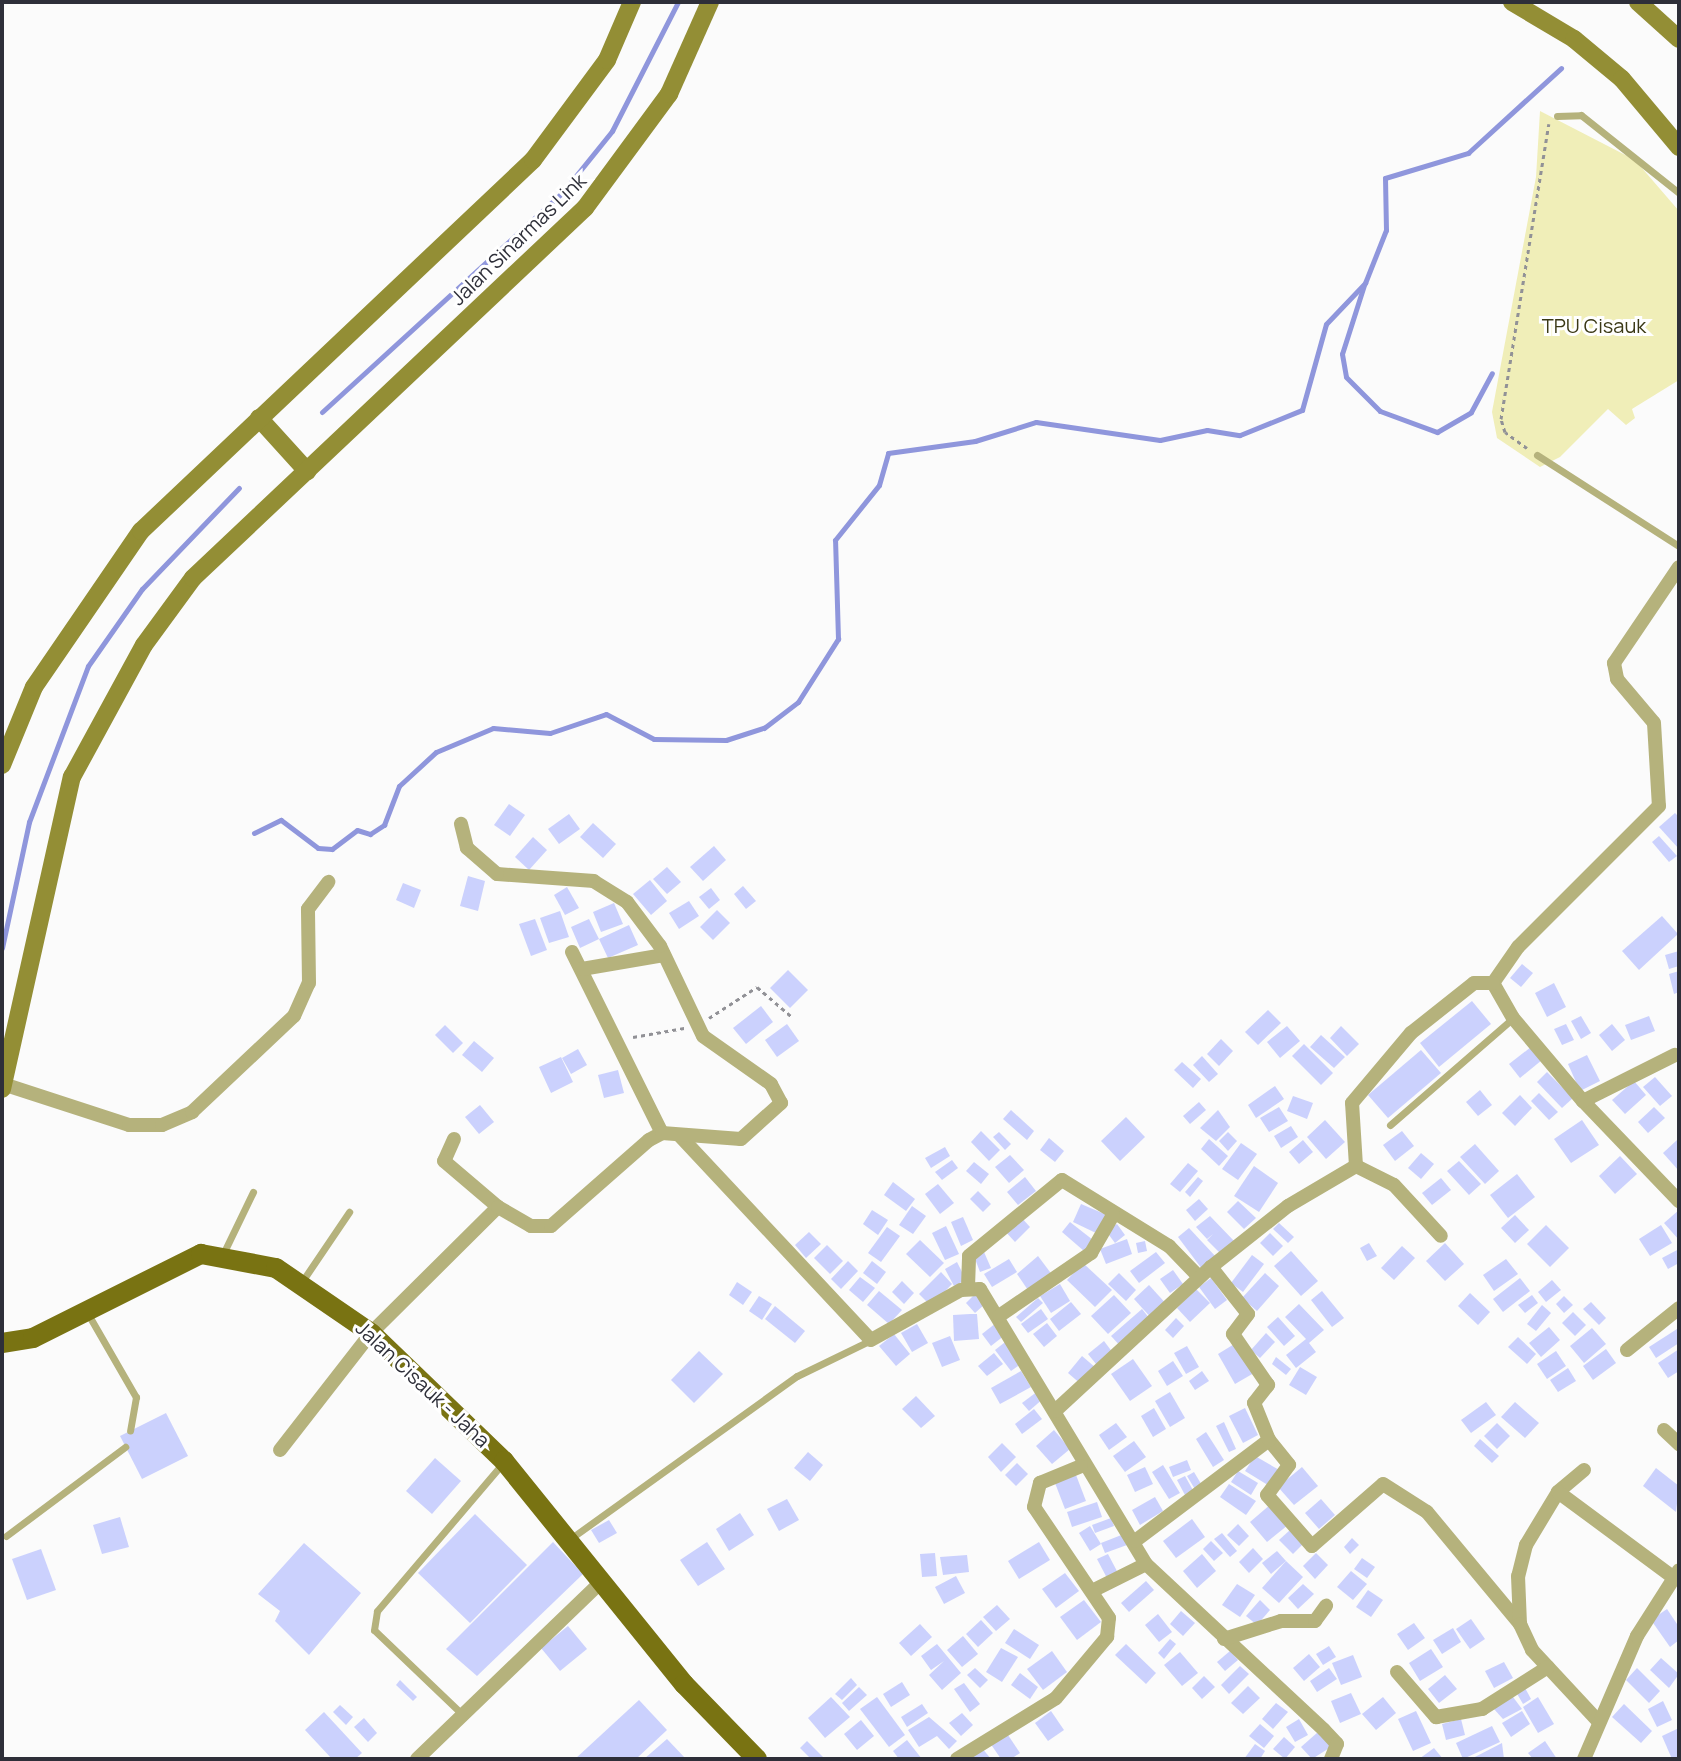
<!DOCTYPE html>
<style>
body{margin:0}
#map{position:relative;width:1681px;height:1761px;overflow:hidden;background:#fbfbfb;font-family:Manrope,sans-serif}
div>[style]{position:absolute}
.green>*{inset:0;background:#f0eeb8}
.stream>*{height:5px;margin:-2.5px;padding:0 2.5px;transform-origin:2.5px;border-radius:2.5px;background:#8f96dc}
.building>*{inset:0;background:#cbd1fd}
.path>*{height:3px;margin-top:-1.5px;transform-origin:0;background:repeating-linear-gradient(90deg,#919196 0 4px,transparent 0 8px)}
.lane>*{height:7px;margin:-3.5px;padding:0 3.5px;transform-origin:3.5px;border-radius:3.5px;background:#b5b27c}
.street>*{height:14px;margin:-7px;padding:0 7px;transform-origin:7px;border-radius:7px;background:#b5b27c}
.secondary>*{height:18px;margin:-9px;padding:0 9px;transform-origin:9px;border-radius:9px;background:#938e35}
.primary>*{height:20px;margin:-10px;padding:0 10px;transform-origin:10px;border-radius:10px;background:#797312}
span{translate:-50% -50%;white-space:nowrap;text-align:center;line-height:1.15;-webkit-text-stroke:6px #fff;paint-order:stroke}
.street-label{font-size:20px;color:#2e2f39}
.park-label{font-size:20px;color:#3b3916}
.frame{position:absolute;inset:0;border:4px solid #2e2f39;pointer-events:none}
</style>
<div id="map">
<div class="green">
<i style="clip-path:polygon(1540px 111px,1635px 160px,1679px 211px,1679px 380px,1632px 409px,1635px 418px,1626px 425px,1608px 409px,1560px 457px,1540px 467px,1497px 438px,1492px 412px,1536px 177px)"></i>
</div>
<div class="stream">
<i style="left:1364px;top:285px;width:72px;rotate:107.7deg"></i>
<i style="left:1342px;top:354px;width:23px;rotate:80deg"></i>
<i style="left:1346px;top:377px;width:48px;rotate:45deg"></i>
<i style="left:1380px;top:411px;width:61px;rotate:20.2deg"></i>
<i style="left:1437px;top:432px;width:39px;rotate:-30deg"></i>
<i style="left:1471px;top:412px;width:44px;rotate:-61.7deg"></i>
<i style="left:322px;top:412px;width:325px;rotate:-42.4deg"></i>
<i style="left:562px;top:193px;width:80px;rotate:-51.1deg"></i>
<i style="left:612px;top:131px;width:145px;rotate:-62.9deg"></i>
<i style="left:254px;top:833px;width:30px;rotate:-26deg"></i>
<i style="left:281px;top:820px;width:46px;rotate:37.1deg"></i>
<i style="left:318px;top:848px;width:14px;rotate:4deg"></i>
<i style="left:332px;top:849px;width:31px;rotate:-37deg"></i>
<i style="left:357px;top:830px;width:14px;rotate:17deg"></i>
<i style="left:370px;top:834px;width:17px;rotate:-33deg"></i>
<i style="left:384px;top:825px;width:42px;rotate:-69deg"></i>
<i style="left:399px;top:786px;width:50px;rotate:-42.6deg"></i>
<i style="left:436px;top:752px;width:62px;rotate:-22.8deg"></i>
<i style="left:493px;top:728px;width:57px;rotate:5deg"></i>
<i style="left:550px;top:733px;width:59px;rotate:-18.7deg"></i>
<i style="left:606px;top:714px;width:54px;rotate:27.5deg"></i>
<i style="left:654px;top:739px;width:72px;rotate:0.8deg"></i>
<i style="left:726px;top:740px;width:40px;rotate:-18deg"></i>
<i style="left:764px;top:728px;width:43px;rotate:-37.4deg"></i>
<i style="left:798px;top:702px;width:75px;rotate:-57.6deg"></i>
<i style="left:838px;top:639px;width:99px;rotate:-91.7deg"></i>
<i style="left:835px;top:540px;width:70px;rotate:-51.3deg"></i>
<i style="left:879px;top:485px;width:33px;rotate:-74deg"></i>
<i style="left:888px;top:453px;width:88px;rotate:-7.9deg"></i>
<i style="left:975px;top:441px;width:64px;rotate:-17.3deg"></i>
<i style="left:1036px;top:422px;width:125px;rotate:8.3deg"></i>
<i style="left:1160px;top:440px;width:48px;rotate:-12deg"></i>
<i style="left:1207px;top:430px;width:33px;rotate:9deg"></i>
<i style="left:1240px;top:435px;width:67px;rotate:-22deg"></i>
<i style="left:1302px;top:410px;width:89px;rotate:-74.4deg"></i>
<i style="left:1326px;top:324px;width:57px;rotate:-46.4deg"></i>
<i style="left:1365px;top:283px;width:57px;rotate:-68.4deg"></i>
<i style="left:1386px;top:230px;width:52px;rotate:-91.1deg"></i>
<i style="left:1385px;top:178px;width:87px;rotate:-16.8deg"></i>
<i style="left:1468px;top:153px;width:126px;rotate:-42.4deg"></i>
<i style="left:2px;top:948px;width:129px;rotate:-77.9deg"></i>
<i style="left:29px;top:822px;width:167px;rotate:-69.3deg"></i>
<i style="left:88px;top:666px;width:94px;rotate:-55deg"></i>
<i style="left:142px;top:589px;width:140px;rotate:-46.2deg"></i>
</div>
<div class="building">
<i style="clip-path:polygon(509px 804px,525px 815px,510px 836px,494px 825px)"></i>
<i style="clip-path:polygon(1675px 813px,1679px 817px,1679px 849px,1659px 827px)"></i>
<i style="clip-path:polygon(569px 814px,580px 829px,559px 844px,548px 829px)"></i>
<i style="clip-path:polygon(593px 823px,616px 844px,603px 858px,580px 837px)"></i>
<i style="clip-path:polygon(1659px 836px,1677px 856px,1669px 862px,1652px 842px)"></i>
<i style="clip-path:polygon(533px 837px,547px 850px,529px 870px,515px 857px)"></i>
<i style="clip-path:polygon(714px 846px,726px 860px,703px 881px,690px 867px)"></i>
<i style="clip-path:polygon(667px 867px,681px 882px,667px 894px,653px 879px)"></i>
<i style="clip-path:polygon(468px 876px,485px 881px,478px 911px,460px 906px)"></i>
<i style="clip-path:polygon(650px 880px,667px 901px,651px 915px,633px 894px)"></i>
<i style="clip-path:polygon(403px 883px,421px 890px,414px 908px,396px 900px)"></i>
<i style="clip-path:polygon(743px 886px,756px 901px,746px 909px,734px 894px)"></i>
<i style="clip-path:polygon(567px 887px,579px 908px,565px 915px,554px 895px)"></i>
<i style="clip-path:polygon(711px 888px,720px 900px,709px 909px,699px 897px)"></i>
<i style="clip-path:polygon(689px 901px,699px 916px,679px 929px,669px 913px)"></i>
<i style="clip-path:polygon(614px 903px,623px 924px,601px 932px,593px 912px)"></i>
<i style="clip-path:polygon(717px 910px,730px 923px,713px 940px,700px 927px)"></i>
<i style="clip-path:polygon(560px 911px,569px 937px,549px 943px,540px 918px)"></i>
<i style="clip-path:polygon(1662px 916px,1678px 934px,1639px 970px,1622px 951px)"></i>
<i style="clip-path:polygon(535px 919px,547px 950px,531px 956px,519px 924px)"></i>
<i style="clip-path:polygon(589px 919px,599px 939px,629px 925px,638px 945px,608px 958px,599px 939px,580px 948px,571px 927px)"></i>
<i style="clip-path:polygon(1679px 951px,1679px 966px,1669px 969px,1665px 955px)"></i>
<i style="clip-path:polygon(1522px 964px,1533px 973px,1521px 987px,1510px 978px)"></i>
<i style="clip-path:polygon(788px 970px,808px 990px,790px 1008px,770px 988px)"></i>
<i style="clip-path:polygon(1679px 971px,1679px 992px,1674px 994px,1669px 974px)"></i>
<i style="clip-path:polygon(1554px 983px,1566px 1007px,1547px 1017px,1535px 993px)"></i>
<i style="clip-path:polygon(1472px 1001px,1491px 1024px,1439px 1067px,1420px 1043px)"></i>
<i style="clip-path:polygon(761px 1006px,773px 1022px,746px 1044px,733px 1028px)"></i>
<i style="clip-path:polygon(1268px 1010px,1281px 1023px,1258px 1045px,1245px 1032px)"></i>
<i style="clip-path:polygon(1581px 1016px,1591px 1033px,1581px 1039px,1571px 1021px)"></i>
<i style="clip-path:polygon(1649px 1016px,1655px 1031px,1631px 1040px,1625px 1025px)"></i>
<i style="clip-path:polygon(787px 1024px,799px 1041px,777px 1057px,765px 1040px)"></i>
<i style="clip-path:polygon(1566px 1024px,1574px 1040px,1562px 1045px,1554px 1029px)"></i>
<i style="clip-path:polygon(1612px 1024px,1625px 1040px,1612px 1051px,1599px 1035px)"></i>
<i style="clip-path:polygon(445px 1025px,463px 1043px,453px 1053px,435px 1035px)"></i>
<i style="clip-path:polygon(1287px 1026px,1300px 1041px,1280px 1058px,1267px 1042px)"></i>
<i style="clip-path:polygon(1341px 1026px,1359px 1044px,1347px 1056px,1330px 1038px)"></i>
<i style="clip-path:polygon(1321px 1035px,1345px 1057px,1334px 1068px,1310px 1047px)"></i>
<i style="clip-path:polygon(1221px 1039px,1233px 1051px,1219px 1066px,1207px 1054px)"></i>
<i style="clip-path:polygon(474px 1041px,494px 1058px,482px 1072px,462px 1055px)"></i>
<i style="clip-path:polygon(1304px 1044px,1333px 1073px,1321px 1085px,1292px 1056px)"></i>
<i style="clip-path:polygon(1531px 1047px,1542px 1060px,1520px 1078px,1509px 1064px)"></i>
<i style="clip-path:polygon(578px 1049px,587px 1065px,571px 1074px,562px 1058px)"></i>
<i style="clip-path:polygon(1421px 1050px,1441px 1073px,1388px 1118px,1368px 1095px)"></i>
<i style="clip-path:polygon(1587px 1055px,1600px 1081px,1580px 1091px,1568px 1064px)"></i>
<i style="clip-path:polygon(1202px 1056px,1218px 1074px,1209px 1082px,1193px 1065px)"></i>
<i style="clip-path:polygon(561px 1057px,573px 1082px,551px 1093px,539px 1067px)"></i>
<i style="clip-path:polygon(1182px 1062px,1201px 1079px,1193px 1088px,1174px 1070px)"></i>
<i style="clip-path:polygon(618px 1070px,624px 1093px,604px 1098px,598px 1075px)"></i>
<i style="clip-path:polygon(1547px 1072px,1573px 1098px,1562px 1108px,1537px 1082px)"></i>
<i style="clip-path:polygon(1655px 1077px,1672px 1096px,1660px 1106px,1643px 1087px)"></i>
<i style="clip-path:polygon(1634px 1081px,1646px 1095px,1625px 1114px,1612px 1100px)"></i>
<i style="clip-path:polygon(1275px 1086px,1284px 1099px,1256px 1118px,1248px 1105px)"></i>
<i style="clip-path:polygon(1480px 1090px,1492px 1105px,1478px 1116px,1466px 1102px)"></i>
<i style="clip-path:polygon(1539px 1093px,1558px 1112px,1549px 1120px,1531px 1101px)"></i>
<i style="clip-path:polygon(1520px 1095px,1532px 1108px,1515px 1126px,1502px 1113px)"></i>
<i style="clip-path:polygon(1293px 1096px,1313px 1103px,1307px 1119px,1287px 1111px)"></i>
<i style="clip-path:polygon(1199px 1102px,1206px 1110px,1190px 1124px,1183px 1116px)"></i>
<i style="clip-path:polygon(480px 1105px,494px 1122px,479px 1134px,465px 1117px)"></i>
<i style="clip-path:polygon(1279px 1107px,1288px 1121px,1269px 1132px,1260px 1118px)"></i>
<i style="clip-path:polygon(1654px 1107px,1665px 1118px,1648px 1133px,1638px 1122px)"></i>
<i style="clip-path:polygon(1011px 1110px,1034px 1131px,1027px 1140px,1003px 1119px)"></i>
<i style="clip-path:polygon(1218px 1110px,1230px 1127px,1216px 1141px,1200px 1128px)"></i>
<i style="clip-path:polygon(1126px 1117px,1145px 1137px,1120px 1161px,1101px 1141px)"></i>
<i style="clip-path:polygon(1325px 1120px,1345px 1142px,1326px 1159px,1307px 1137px)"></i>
<i style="clip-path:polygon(1582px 1120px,1599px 1145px,1571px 1163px,1554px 1139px)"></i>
<i style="clip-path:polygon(1291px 1126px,1298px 1137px,1281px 1148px,1274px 1136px)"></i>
<i style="clip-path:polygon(981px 1131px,1000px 1150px,989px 1161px,971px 1142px)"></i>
<i style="clip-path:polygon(1402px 1131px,1414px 1146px,1395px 1161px,1383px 1145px)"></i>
<i style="clip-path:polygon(999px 1132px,1011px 1144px,1005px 1150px,993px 1137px)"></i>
<i style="clip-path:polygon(1228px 1132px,1237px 1141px,1228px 1151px,1219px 1141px)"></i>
<i style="clip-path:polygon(1049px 1138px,1064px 1151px,1055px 1162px,1040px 1150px)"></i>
<i style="clip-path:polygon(1209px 1139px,1228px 1156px,1219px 1166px,1201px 1149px)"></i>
<i style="clip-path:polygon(1303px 1140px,1313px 1152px,1299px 1164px,1289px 1152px)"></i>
<i style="clip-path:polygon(1677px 1140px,1679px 1143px,1679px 1171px,1663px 1153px)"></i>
<i style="clip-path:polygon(1241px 1143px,1257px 1154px,1238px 1180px,1222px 1169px)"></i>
<i style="clip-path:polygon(1475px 1144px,1499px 1171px,1485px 1184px,1460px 1157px)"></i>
<i style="clip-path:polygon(945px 1147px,950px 1156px,931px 1168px,925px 1158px)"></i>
<i style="clip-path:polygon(1421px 1153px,1434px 1164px,1421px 1179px,1408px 1168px)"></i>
<i style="clip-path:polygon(1010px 1155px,1024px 1170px,1009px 1183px,995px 1167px)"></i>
<i style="clip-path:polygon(1620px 1156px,1637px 1174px,1615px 1194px,1599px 1176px)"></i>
<i style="clip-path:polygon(952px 1160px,958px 1168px,942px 1180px,935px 1172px)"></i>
<i style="clip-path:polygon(1459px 1161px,1481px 1184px,1469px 1195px,1447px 1171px)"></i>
<i style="clip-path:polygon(974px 1162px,989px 1174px,981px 1184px,966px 1171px)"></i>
<i style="clip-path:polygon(1188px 1163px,1198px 1171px,1180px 1192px,1170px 1184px)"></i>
<i style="clip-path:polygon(1254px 1166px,1278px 1183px,1259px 1212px,1234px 1196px)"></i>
<i style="clip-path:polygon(1517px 1174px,1535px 1197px,1508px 1218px,1490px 1195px)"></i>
<i style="clip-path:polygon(1025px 1177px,1036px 1191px,1018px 1205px,1007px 1192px)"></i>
<i style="clip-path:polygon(1198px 1177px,1203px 1181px,1190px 1197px,1185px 1192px)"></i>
<i style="clip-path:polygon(1441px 1178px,1451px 1190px,1432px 1205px,1422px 1193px)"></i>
<i style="clip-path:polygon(893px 1182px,915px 1199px,906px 1211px,884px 1195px)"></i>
<i style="clip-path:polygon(938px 1184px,954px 1203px,940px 1214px,925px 1194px)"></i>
<i style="clip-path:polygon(978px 1191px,991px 1204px,983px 1212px,970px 1199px)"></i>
<i style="clip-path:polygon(1199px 1199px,1208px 1209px,1195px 1221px,1186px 1210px)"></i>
<i style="clip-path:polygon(1238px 1201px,1256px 1218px,1244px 1229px,1227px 1212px)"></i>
<i style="clip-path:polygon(1081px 1204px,1107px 1215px,1098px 1234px,1073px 1222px)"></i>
<i style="clip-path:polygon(912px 1206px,926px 1216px,913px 1234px,899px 1225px)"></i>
<i style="clip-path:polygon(872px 1210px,888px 1220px,878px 1235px,863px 1224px)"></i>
<i style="clip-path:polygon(1679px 1210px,1679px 1240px,1664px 1223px)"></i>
<i style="clip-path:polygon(1515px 1215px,1529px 1230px,1515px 1243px,1501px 1228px)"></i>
<i style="clip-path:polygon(1020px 1216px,1030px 1227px,1015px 1242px,1004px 1230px)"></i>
<i style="clip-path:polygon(1210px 1216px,1235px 1242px,1222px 1255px,1207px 1240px,1213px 1234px,1207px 1239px,1196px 1227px)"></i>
<i style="clip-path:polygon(963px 1217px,973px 1240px,961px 1246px,951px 1222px)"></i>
<i style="clip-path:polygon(1070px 1222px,1093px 1240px,1084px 1251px,1062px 1232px)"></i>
<i style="clip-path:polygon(1279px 1223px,1294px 1237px,1288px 1243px,1273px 1229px)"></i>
<i style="clip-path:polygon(1117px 1224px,1125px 1235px,1115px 1243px,1106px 1231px)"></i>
<i style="clip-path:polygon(1546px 1225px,1569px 1248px,1550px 1267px,1527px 1244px)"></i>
<i style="clip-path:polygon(1661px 1225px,1672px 1243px,1650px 1256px,1639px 1239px)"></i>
<i style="clip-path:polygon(946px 1226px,959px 1254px,945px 1260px,932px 1233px)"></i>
<i style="clip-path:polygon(887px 1227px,900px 1236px,881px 1262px,868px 1253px)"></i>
<i style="clip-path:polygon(1189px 1228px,1217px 1258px,1202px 1269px,1178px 1237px)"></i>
<i style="clip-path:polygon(809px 1232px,821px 1244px,806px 1258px,795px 1245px)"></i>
<i style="clip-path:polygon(1270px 1233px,1283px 1246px,1273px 1256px,1260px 1243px)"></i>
<i style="clip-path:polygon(1127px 1239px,1132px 1254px,1106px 1264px,1100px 1249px)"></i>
<i style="clip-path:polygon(920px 1240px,944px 1263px,930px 1277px,906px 1254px)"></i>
<i style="clip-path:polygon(1145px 1241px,1147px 1251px,1138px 1253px,1136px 1243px)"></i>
<i style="clip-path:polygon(1369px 1243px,1377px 1256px,1367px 1261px,1360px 1248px)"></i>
<i style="clip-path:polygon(1445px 1243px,1464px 1264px,1445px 1281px,1426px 1261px)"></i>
<i style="clip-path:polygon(827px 1245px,843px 1261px,830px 1274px,814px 1258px)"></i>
<i style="clip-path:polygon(1402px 1246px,1415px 1258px,1394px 1280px,1381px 1268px)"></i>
<i style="clip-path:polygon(1679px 1249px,1679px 1263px,1668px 1269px,1662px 1258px)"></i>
<i style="clip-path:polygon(1291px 1251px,1318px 1281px,1301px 1296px,1274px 1266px)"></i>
<i style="clip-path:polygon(984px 1252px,991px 1268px,980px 1272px,974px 1256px)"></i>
<i style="clip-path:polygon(1156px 1252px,1165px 1263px,1139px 1283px,1130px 1271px)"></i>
<i style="clip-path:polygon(1252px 1255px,1264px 1264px,1243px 1292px,1231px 1283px)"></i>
<i style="clip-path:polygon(1038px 1256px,1053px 1276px,1030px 1293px,1017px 1274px)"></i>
<i style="clip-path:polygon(1009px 1259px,1017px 1272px,992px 1287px,984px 1274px)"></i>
<i style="clip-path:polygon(1506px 1259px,1518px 1274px,1494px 1291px,1483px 1275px)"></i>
<i style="clip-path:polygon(848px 1261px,858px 1271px,841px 1289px,831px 1279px)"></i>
<i style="clip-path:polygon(872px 1261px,886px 1272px,877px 1284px,863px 1273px)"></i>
<i style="clip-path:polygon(957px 1262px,966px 1280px,954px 1286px,945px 1269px)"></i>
<i style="clip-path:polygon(1083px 1263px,1112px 1290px,1095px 1307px,1067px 1280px)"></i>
<i style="clip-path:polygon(1173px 1270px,1183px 1284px,1170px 1293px,1160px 1279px)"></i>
<i style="clip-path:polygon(941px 1272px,952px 1284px,931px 1306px,919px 1294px)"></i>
<i style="clip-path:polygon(1119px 1273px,1136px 1290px,1126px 1301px,1108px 1284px)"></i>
<i style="clip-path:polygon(1265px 1273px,1279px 1286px,1257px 1311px,1242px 1298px)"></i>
<i style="clip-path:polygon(860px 1277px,875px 1288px,863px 1302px,849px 1290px)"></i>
<i style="clip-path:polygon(1211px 1278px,1227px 1300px,1215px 1309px,1199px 1287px)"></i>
<i style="clip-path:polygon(1520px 1278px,1530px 1291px,1503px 1312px,1493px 1299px)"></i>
<i style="clip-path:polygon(1552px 1280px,1561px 1290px,1546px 1302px,1538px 1292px)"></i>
<i style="clip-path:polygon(902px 1281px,914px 1293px,904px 1304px,892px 1292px)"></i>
<i style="clip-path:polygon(737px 1282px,752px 1292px,743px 1305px,729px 1295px)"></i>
<i style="clip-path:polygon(1060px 1284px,1070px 1301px,1051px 1313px,1040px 1296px)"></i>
<i style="clip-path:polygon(1149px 1285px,1169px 1307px,1154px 1321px,1134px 1299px)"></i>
<i style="clip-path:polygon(1196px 1289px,1210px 1303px,1190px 1322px,1177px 1308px)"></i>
<i style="clip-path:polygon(879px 1291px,902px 1310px,889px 1324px,867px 1305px)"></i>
<i style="clip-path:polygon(1322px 1291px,1344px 1318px,1332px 1327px,1311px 1300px)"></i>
<i style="clip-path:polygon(976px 1293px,985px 1304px,975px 1313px,966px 1303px)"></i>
<i style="clip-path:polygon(1470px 1293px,1490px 1312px,1478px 1325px,1458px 1306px)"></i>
<i style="clip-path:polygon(1114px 1295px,1131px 1313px,1108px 1334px,1091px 1316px)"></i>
<i style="clip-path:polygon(1532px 1295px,1538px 1303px,1525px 1313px,1518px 1305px)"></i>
<i style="clip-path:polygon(759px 1296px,772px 1304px,762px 1320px,749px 1311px)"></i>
<i style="clip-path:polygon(1564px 1296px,1573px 1305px,1564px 1313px,1556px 1304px)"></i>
<i style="clip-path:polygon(1038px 1298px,1043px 1303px,1021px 1322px,1016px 1317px)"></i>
<i style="clip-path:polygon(1071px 1302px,1081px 1314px,1059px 1331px,1050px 1319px)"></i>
<i style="clip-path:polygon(1591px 1302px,1606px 1318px,1599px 1325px,1583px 1309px)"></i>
<i style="clip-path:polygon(1299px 1304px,1324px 1330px,1309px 1343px,1316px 1352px,1296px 1368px,1286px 1355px,1306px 1339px,1285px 1317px)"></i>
<i style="clip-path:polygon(1542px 1305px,1551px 1313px,1536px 1331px,1527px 1324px)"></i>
<i style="clip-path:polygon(775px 1306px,805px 1331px,795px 1343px,765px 1319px)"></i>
<i style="clip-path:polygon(1041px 1309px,1048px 1319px,1028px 1333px,1021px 1324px)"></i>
<i style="clip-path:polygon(1142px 1309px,1154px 1324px,1124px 1350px,1111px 1336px)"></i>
<i style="clip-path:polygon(1573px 1312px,1586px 1325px,1575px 1336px,1562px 1323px)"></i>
<i style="clip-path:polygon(970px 1314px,977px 1314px,979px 1339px,954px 1341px,953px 1315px)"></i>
<i style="clip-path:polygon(1278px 1317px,1295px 1336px,1284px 1346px,1267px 1327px)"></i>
<i style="clip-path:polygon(1176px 1318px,1184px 1326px,1173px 1338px,1165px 1330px)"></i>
<i style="clip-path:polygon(996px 1323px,1005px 1335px,991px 1346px,982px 1334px)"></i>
<i style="clip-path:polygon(1047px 1323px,1057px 1336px,1044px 1347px,1033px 1334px)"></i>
<i style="clip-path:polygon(917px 1324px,928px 1343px,912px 1352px,901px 1333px)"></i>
<i style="clip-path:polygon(1549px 1327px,1560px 1340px,1541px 1357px,1529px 1343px)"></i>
<i style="clip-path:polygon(1592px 1328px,1606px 1344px,1584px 1363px,1570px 1346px)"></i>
<i style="clip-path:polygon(1677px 1329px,1679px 1343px,1656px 1358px,1649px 1347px)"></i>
<i style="clip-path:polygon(1266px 1333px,1275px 1342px,1260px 1358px,1251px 1350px)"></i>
<i style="clip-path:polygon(894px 1334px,910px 1354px,896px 1366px,879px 1346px)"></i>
<i style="clip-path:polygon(950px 1336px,960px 1360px,942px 1367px,932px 1343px)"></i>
<i style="clip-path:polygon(1518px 1337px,1536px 1354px,1527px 1364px,1508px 1347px)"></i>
<i style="clip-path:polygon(1009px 1339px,1025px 1361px,1011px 1371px,995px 1350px)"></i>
<i style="clip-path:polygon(1104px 1341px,1116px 1357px,1100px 1369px,1088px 1354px)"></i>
<i style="clip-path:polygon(1236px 1343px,1254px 1373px,1235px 1384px,1218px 1354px)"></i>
<i style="clip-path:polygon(1187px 1346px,1199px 1367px,1186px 1374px,1174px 1353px)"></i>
<i style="clip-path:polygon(1606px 1349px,1616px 1363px,1593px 1380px,1583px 1366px)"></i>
<i style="clip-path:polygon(1679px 1349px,1679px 1371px,1668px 1378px,1658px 1363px)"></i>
<i style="clip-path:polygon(699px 1351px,723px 1374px,694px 1403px,671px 1380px)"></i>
<i style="clip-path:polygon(1556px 1351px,1566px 1366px,1547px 1379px,1537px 1364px)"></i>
<i style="clip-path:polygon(994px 1353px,1003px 1364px,987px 1376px,978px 1366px)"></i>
<i style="clip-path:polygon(1082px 1356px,1096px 1368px,1082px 1385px,1068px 1373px)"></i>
<i style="clip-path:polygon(1276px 1357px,1291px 1369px,1286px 1375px,1272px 1364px)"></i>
<i style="clip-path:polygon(1133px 1359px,1152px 1386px,1130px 1401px,1111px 1374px)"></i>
<i style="clip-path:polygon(1173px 1361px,1183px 1376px,1167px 1386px,1158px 1371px)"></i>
<i style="clip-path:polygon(1300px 1367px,1317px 1377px,1306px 1395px,1289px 1385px)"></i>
<i style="clip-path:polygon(1568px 1368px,1576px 1381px,1558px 1392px,1550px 1380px)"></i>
<i style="clip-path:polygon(1021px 1371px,1031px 1387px,1000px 1404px,991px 1388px)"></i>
<i style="clip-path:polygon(1202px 1371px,1209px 1381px,1195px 1390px,1189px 1381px)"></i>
<i style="clip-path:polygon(1038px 1391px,1044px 1398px,1029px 1411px,1022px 1403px)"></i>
<i style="clip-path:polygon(1170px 1392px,1185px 1418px,1170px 1427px,1155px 1401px)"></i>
<i style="clip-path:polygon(916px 1396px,935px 1416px,921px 1428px,902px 1409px)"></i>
<i style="clip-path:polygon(1486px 1402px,1496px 1415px,1471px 1433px,1461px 1420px)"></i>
<i style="clip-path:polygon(1515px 1402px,1539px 1423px,1525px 1438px,1501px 1417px)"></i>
<i style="clip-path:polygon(1154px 1408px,1166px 1429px,1153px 1437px,1141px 1416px)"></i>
<i style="clip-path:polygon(1245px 1408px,1258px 1435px,1243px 1443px,1229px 1416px)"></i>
<i style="clip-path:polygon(1034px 1409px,1042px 1419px,1022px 1434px,1015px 1424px)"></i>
<i style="clip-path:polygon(166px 1413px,188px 1456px,142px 1479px,120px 1436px)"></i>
<i style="clip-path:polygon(1224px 1422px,1236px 1449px,1229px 1452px,1216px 1426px)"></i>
<i style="clip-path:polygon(1116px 1423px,1127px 1437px,1109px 1450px,1099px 1435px)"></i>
<i style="clip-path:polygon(1497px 1423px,1510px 1436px,1497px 1449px,1484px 1436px)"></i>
<i style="clip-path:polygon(1054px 1430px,1070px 1449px,1052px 1464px,1036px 1446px)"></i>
<i style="clip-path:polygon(1206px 1432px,1224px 1460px,1213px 1467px,1196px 1439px)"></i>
<i style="clip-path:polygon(1480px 1439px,1499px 1456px,1492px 1463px,1474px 1446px)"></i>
<i style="clip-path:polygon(1134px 1441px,1146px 1457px,1125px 1472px,1113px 1456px)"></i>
<i style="clip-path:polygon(1002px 1443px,1016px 1457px,1001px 1472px,988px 1457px)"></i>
<i style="clip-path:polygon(808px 1452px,823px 1465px,810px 1481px,794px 1468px)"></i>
<i style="clip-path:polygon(1255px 1456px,1281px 1471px,1271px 1487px,1245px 1471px)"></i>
<i style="clip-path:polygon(435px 1458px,461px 1481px,432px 1514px,406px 1491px)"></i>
<i style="clip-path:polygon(1187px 1460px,1191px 1470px,1173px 1477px,1169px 1467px)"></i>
<i style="clip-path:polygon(1017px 1463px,1028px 1474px,1016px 1486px,1005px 1475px)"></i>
<i style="clip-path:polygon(1163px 1465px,1180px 1493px,1169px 1499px,1152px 1472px)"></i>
<i style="clip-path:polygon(1145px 1467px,1153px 1484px,1135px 1492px,1127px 1475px)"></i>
<i style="clip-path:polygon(1302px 1467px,1318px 1486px,1294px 1505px,1278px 1487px)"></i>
<i style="clip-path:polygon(1656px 1468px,1679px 1486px,1676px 1512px,1643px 1486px)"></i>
<i style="clip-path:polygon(1238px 1471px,1258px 1483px,1251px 1495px,1231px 1482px)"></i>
<i style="clip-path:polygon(1194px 1472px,1203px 1487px,1196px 1491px,1187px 1476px)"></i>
<i style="clip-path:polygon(1076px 1475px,1086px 1501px,1065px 1509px,1055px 1483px)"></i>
<i style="clip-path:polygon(1185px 1476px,1194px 1492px,1186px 1497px,1177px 1480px)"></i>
<i style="clip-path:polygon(1229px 1484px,1256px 1501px,1246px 1515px,1220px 1497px)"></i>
<i style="clip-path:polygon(1155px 1497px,1163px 1511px,1140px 1525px,1132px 1510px)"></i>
<i style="clip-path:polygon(787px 1499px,799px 1520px,779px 1531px,767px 1509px)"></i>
<i style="clip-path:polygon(1321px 1499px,1335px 1515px,1319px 1529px,1305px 1513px)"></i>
<i style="clip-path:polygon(1097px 1502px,1102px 1517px,1072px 1527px,1067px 1512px)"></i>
<i style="clip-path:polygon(1271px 1504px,1288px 1525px,1267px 1542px,1250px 1522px)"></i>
<i style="clip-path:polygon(740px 1513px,754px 1535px,729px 1551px,716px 1529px)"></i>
<i style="clip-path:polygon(475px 1514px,527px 1565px,470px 1623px,418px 1573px)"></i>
<i style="clip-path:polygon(120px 1517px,129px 1547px,102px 1554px,93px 1525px)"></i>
<i style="clip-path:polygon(1111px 1518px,1114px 1526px,1095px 1533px,1092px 1525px)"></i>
<i style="clip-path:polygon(1192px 1519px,1205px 1537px,1176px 1558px,1163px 1541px)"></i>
<i style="clip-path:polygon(609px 1520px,617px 1533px,599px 1543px,591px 1530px)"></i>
<i style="clip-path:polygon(1238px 1524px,1249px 1536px,1239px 1546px,1227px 1535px)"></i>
<i style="clip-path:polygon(1090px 1526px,1101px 1544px,1090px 1551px,1079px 1533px)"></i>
<i style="clip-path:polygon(1290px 1530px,1303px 1544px,1293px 1554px,1279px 1540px)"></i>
<i style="clip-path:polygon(1222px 1533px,1237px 1551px,1230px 1557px,1214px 1539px)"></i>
<i style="clip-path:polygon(1124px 1534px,1127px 1545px,1105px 1553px,1101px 1543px)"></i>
<i style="clip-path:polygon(1352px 1538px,1359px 1545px,1350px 1554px,1344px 1547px)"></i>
<i style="clip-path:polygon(1211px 1541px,1223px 1553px,1214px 1561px,1203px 1549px)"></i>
<i style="clip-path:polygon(553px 1542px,583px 1574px,477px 1676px,446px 1649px)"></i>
<i style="clip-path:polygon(707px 1542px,725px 1569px,698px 1586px,680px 1560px)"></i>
<i style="clip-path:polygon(1039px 1542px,1050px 1560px,1019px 1579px,1008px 1561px)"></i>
<i style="clip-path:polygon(304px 1543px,361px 1593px,309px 1655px,275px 1621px,280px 1611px,258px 1594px)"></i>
<i style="clip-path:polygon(1253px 1548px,1263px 1559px,1249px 1573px,1239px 1562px)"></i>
<i style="clip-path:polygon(41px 1549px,56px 1590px,27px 1600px,12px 1559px)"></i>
<i style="clip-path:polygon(1277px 1551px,1286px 1561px,1271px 1574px,1262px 1563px)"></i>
<i style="clip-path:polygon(935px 1553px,937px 1576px,922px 1577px,920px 1554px)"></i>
<i style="clip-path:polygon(1316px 1553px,1328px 1565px,1315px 1579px,1303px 1566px)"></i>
<i style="clip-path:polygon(1108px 1554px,1119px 1575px,1108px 1580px,1097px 1559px)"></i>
<i style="clip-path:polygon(1202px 1554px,1216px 1571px,1197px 1588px,1183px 1571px)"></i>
<i style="clip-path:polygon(967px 1555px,969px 1572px,943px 1575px,940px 1557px)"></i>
<i style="clip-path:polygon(1362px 1558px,1375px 1567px,1367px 1578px,1354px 1569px)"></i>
<i style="clip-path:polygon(1286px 1561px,1303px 1577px,1279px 1603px,1262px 1588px)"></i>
<i style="clip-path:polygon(1351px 1571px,1367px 1584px,1353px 1600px,1337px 1587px)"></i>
<i style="clip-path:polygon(1065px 1573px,1079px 1591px,1056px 1608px,1042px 1589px)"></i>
<i style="clip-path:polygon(956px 1576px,965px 1593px,944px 1604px,935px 1587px)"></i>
<i style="clip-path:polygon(1146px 1581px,1154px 1590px,1129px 1612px,1121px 1603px)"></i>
<i style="clip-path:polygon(1237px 1584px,1255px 1595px,1240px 1617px,1222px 1605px)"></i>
<i style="clip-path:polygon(1303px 1584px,1314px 1594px,1298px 1609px,1288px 1598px)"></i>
<i style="clip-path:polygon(1368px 1590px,1383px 1600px,1371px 1617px,1356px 1607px)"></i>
<i style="clip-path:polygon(1084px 1600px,1101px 1622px,1077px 1640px,1060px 1617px)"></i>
<i style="clip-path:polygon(1260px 1600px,1270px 1610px,1257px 1625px,1246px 1616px)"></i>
<i style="clip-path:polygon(997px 1605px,1010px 1619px,996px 1631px,983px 1617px)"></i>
<i style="clip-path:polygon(1667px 1609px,1679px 1627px,1679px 1640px,1670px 1647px,1651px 1620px)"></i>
<i style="clip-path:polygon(1181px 1611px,1195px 1623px,1183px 1636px,1170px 1624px)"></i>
<i style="clip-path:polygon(1158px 1614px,1172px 1632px,1159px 1642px,1145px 1625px)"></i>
<i style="clip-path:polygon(1471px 1619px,1485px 1639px,1470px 1649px,1456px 1629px)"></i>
<i style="clip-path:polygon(981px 1620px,993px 1633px,978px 1647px,966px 1634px)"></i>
<i style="clip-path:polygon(1414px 1623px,1425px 1638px,1408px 1650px,1397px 1634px)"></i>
<i style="clip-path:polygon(920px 1624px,932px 1637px,911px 1656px,899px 1643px)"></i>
<i style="clip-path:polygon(568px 1626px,587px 1649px,560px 1671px,541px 1648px)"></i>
<i style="clip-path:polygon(1453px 1628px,1461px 1642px,1442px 1654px,1433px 1640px)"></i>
<i style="clip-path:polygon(1014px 1629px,1039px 1645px,1030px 1659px,1005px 1643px)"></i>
<i style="clip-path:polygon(963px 1636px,978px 1654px,962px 1667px,947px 1650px)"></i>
<i style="clip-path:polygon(1170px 1639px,1176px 1644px,1164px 1659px,1158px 1653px)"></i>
<i style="clip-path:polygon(937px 1644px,961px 1673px,942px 1690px,929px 1675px,944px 1661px,931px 1670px,921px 1656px)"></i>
<i style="clip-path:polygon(1126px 1644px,1156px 1673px,1146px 1684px,1115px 1655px)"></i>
<i style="clip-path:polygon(1329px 1646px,1336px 1657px,1323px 1665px,1316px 1654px)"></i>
<i style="clip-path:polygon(1001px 1648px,1018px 1657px,1002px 1682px,986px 1672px)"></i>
<i style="clip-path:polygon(1431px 1649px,1443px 1667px,1420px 1681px,1409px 1663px)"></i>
<i style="clip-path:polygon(1052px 1651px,1067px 1672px,1043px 1690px,1027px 1669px)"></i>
<i style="clip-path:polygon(1230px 1651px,1238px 1660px,1225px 1671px,1217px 1662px)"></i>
<i style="clip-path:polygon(1180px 1652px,1198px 1673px,1182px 1686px,1164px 1665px)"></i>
<i style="clip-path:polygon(1309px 1654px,1320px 1667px,1304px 1681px,1293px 1668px)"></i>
<i style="clip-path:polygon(1353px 1655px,1362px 1677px,1341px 1685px,1332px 1663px)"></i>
<i style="clip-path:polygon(1661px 1658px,1679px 1674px,1669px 1688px,1650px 1670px)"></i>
<i style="clip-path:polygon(1504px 1662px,1513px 1678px,1494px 1688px,1485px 1671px)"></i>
<i style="clip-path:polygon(1240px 1666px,1249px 1674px,1229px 1694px,1221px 1685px)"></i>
<i style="clip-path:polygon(975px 1668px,988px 1680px,980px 1688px,967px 1675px)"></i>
<i style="clip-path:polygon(1329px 1668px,1337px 1679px,1317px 1692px,1310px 1681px)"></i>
<i style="clip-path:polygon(1637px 1668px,1660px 1691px,1649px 1703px,1626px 1680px)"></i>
<i style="clip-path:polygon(1020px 1673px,1038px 1687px,1030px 1699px,1011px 1685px)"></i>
<i style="clip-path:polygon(1445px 1675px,1457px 1689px,1439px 1703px,1428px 1689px)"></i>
<i style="clip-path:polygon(1204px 1676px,1215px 1687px,1202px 1699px,1192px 1688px)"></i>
<i style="clip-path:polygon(851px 1678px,857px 1685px,842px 1700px,835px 1694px)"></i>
<i style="clip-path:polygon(400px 1680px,417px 1697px,413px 1701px,396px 1685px)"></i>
<i style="clip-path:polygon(902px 1682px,910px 1695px,891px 1707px,883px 1694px)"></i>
<i style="clip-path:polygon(964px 1683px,980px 1704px,970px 1712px,954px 1689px)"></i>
<i style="clip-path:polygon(1248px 1686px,1260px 1698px,1243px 1714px,1231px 1703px)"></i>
<i style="clip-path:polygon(1524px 1686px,1531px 1699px,1523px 1704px,1516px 1692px)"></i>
<i style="clip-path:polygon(859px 1687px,867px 1695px,849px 1711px,842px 1703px)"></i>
<i style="clip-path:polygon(1351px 1693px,1361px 1714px,1340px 1723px,1331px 1701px)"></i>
<i style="clip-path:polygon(1510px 1693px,1522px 1709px,1503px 1719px,1493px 1708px)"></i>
<i style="clip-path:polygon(831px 1697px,850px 1717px,825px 1738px,808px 1718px)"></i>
<i style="clip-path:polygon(877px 1697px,905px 1735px,889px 1747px,860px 1709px)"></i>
<i style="clip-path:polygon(1383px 1697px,1396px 1713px,1376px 1730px,1362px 1714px)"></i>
<i style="clip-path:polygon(1538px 1697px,1554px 1724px,1538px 1733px,1523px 1707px)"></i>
<i style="clip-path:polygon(639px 1700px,667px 1730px,636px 1759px,575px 1759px)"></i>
<i style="clip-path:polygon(1663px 1701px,1672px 1720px,1657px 1727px,1648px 1709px)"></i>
<i style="clip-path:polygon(1276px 1703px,1288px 1712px,1273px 1729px,1262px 1719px)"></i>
<i style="clip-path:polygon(922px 1704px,928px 1713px,907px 1727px,901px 1717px)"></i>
<i style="clip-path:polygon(1624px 1704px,1652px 1731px,1641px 1743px,1612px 1717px)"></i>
<i style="clip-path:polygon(340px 1705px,353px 1717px,346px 1725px,333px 1712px)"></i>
<i style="clip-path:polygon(1051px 1711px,1064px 1730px,1048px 1741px,1035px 1723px)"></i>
<i style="clip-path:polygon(1416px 1711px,1431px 1743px,1413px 1751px,1398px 1719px)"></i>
<i style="clip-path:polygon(1522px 1711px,1530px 1724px,1511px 1737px,1502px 1723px)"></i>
<i style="clip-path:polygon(324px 1712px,362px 1753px,355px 1759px,332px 1759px,305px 1730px)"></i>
<i style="clip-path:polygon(962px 1713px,973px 1725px,961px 1736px,949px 1723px)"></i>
<i style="clip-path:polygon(929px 1717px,957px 1741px,949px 1749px,937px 1736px,919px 1747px,908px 1730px)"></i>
<i style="clip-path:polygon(364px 1718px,377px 1733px,368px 1742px,354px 1727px)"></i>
<i style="clip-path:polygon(1299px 1719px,1308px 1735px,1295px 1742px,1286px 1727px)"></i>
<i style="clip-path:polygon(1461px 1719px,1465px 1735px,1446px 1740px,1442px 1724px)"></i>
<i style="clip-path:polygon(861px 1720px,874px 1736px,857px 1750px,844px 1734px)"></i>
<i style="clip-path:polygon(1260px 1724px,1274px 1736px,1264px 1748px,1249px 1736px)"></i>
<i style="clip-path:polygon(1492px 1726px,1500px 1742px,1463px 1759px,1456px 1743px)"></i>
<i style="clip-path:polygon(1679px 1728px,1679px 1759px,1672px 1759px,1662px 1736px)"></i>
<i style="clip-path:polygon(1006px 1732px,1020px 1753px,1011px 1759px,1001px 1759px,990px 1743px)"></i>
<i style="clip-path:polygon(1318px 1732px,1331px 1747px,1312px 1759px,1301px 1747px)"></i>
<i style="clip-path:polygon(1284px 1737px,1295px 1747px,1285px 1759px,1273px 1749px)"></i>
<i style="clip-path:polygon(667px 1739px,686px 1759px,644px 1759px)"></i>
<i style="clip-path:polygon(907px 1740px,922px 1759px,899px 1759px,893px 1751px)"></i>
<i style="clip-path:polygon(807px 1741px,825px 1759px,811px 1759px,800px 1748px)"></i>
<i style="clip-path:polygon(1545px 1741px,1557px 1759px,1533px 1759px,1528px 1753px)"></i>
<i style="clip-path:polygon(1502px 1743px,1504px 1759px,1471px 1759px)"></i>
<i style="clip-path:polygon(1255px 1744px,1265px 1751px,1260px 1759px,1244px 1759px)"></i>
<i style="clip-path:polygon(982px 1748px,991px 1759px,972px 1759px,971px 1757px)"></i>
<i style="clip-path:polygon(1434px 1748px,1443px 1759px,1419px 1759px)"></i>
</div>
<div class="path">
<i style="left:1527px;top:448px;width:27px;rotate:-144deg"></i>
<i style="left:1505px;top:432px;width:14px;rotate:-107deg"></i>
<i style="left:1501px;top:419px;width:299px;rotate:-80.8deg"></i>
<i style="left:709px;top:1018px;width:57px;rotate:-32.9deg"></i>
<i style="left:757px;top:987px;width:46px;rotate:40.6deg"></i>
<i style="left:633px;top:1037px;width:52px;rotate:-10deg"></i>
</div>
<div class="lane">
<i style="left:1557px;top:116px;width:24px;rotate:-2deg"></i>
<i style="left:1581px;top:115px;width:125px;rotate:38.5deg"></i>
<i style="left:1537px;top:455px;width:169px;rotate:32.7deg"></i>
<i style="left:1390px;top:1125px;width:163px;rotate:-41deg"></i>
<i style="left:223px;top:1254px;width:69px;rotate:-64.2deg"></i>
<i style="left:301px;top:1283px;width:86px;rotate:-55.9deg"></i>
<i style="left:88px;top:1314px;width:96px;rotate:60deg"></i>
<i style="left:136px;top:1397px;width:34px;rotate:100deg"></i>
<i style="left:6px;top:1536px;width:149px;rotate:-36.8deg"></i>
<i style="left:570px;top:1539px;width:279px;rotate:-35.7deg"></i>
<i style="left:797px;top:1376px;width:82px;rotate:-25.9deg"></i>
<i style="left:464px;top:1716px;width:124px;rotate:-136.3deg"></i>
<i style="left:374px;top:1630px;width:19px;rotate:-81deg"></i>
<i style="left:377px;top:1611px;width:194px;rotate:-49.6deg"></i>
</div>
<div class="street">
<i style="left:1679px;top:567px;width:116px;rotate:124.1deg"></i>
<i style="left:1614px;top:663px;width:16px;rotate:79deg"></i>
<i style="left:1617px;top:679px;width:57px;rotate:49.9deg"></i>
<i style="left:1654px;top:723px;width:83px;rotate:86.6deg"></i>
<i style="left:1659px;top:806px;width:199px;rotate:135deg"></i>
<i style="left:1518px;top:947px;width:44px;rotate:124.8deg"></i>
<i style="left:1493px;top:983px;width:40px;rotate:60.3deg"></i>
<i style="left:1513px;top:1018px;width:109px;rotate:49.9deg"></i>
<i style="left:1583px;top:1101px;width:139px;rotate:46.2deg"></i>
<i style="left:572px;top:952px;width:202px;rotate:63.6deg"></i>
<i style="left:582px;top:969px;width:83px;rotate:-9.7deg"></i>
<i style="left:3px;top:1084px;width:133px;rotate:18deg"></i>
<i style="left:129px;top:1125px;width:33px"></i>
<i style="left:162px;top:1125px;width:33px;rotate:-23deg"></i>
<i style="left:192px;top:1112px;width:140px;rotate:-43.3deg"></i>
<i style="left:294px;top:1016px;width:36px;rotate:-66deg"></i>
<i style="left:309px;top:983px;width:74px;rotate:-90.8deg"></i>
<i style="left:308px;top:909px;width:34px;rotate:-53deg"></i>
<i style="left:1583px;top:1101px;width:103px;rotate:-26.6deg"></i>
<i style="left:680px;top:1136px;width:279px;rotate:46.9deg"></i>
<i style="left:871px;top:1340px;width:103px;rotate:-29.1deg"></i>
<i style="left:961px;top:1290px;width:19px;rotate:-3deg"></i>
<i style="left:980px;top:1289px;width:321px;rotate:58.9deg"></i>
<i style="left:1146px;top:1564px;width:243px;rotate:43deg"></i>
<i style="left:1324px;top:1730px;width:19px;rotate:47deg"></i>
<i style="left:1337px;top:1744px;width:16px;rotate:112deg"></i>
<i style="left:454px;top:1139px;width:24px;rotate:114deg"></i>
<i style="left:444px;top:1161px;width:71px;rotate:40.4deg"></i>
<i style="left:1356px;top:1166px;width:42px;rotate:26.6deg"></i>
<i style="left:1394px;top:1185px;width:69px;rotate:47.3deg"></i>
<i style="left:968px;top:1287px;width:31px;rotate:-88deg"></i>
<i style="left:969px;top:1256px;width:120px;rotate:-39.3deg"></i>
<i style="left:1062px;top:1180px;width:126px;rotate:31.7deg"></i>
<i style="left:1169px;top:1246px;width:43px;rotate:45.9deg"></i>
<i style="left:999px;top:1316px;width:112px;rotate:-34.4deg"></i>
<i style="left:1091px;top:1253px;width:44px;rotate:-59.9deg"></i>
<i style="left:1627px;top:1350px;width:67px;rotate:-38.9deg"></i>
<i style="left:1055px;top:1411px;width:212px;rotate:-42.7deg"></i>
<i style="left:1211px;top:1267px;width:98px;rotate:-38.4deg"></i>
<i style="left:1288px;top:1206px;width:79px;rotate:-30.5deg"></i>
<i style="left:1356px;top:1166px;width:63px;rotate:-93.6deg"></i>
<i style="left:1352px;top:1103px;width:92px;rotate:-49.9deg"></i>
<i style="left:1411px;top:1033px;width:80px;rotate:-38.4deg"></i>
<i style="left:1474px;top:983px;width:19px"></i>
<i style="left:1664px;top:1430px;width:21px;rotate:43deg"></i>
<i style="left:1269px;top:1440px;width:32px;rotate:51deg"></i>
<i style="left:1289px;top:1465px;width:37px;rotate:126deg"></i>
<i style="left:1267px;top:1495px;width:68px;rotate:48.6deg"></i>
<i style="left:1312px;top:1546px;width:94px;rotate:-41.1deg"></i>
<i style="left:1383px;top:1484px;width:52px;rotate:32.5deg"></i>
<i style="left:1427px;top:1512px;width:146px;rotate:50.3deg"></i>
<i style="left:280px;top:1450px;width:148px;rotate:-52.1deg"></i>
<i style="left:371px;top:1333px;width:179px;rotate:-44.8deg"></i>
<i style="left:498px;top:1207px;width:38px;rotate:30deg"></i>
<i style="left:531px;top:1226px;width:20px"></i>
<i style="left:551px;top:1226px;width:130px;rotate:-41.3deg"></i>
<i style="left:649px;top:1140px;width:15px;rotate:-28deg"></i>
<i style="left:662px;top:1133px;width:79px;rotate:4.3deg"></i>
<i style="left:741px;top:1139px;width:54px;rotate:-42deg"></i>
<i style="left:781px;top:1103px;width:21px;rotate:-118deg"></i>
<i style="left:771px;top:1084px;width:83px;rotate:-144.8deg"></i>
<i style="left:703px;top:1036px;width:100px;rotate:-115.5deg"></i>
<i style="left:660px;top:946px;width:55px;rotate:-126.9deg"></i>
<i style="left:627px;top:902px;width:39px;rotate:-148deg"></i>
<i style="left:594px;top:881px;width:97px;rotate:-175.9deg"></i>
<i style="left:497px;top:874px;width:40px;rotate:-139deg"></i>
<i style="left:467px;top:848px;width:25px;rotate:-104deg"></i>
<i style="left:1584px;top:1470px;width:34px;rotate:140deg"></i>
<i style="left:1558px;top:1492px;width:62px;rotate:121.1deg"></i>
<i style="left:1526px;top:1545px;width:32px;rotate:104deg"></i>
<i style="left:1518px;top:1576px;width:48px;rotate:87.6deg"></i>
<i style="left:1520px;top:1624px;width:29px;rotate:65deg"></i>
<i style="left:1532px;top:1650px;width:97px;rotate:47.1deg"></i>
<i style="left:1558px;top:1492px;width:143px;rotate:36.5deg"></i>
<i style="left:1135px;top:1541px;width:168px;rotate:-37deg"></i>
<i style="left:1269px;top:1440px;width:40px;rotate:-112deg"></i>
<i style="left:1254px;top:1403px;width:23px;rotate:-52deg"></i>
<i style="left:1268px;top:1385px;width:62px;rotate:-124.5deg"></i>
<i style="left:1233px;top:1334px;width:25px;rotate:-53deg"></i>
<i style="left:1248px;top:1314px;width:60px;rotate:-128.2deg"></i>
<i style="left:1092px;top:1591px;width:60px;rotate:-26.6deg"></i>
<i style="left:1224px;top:1639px;width:60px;rotate:-17.5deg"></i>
<i style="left:1281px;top:1621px;width:34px"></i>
<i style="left:1315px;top:1621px;width:19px;rotate:-54deg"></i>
<i style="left:1397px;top:1672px;width:60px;rotate:49.1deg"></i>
<i style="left:1436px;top:1717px;width:47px;rotate:-9.9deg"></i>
<i style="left:1482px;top:1709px;width:78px;rotate:-32.5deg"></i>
<i style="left:417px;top:1759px;width:255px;rotate:-43.9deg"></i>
<i style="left:957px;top:1759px;width:116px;rotate:-31.6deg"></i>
<i style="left:1056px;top:1698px;width:80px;rotate:-50.1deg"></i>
<i style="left:1107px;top:1637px;width:19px;rotate:-84deg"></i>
<i style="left:1109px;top:1618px;width:134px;rotate:-124deg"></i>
<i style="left:1034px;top:1507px;width:25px;rotate:-76deg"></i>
<i style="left:1040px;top:1483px;width:44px;rotate:-22.5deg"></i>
<i style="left:1584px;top:1759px;width:134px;rotate:-66.7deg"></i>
<i style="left:1637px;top:1636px;width:78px;rotate:-57.5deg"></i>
</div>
<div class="secondary">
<i style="left:1512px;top:2px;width:72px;rotate:30.8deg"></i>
<i style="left:1574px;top:39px;width:62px;rotate:39.8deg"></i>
<i style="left:1622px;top:79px;width:89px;rotate:50deg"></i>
<i style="left:1638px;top:2px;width:55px;rotate:42.1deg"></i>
<i style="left:259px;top:418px;width:72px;rotate:47.8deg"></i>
<i style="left:2px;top:765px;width:84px;rotate:-67.7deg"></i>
<i style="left:34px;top:687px;width:189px;rotate:-55.6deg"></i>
<i style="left:141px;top:531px;width:540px;rotate:-43.42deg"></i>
<i style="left:533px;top:160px;width:124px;rotate:-53.5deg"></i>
<i style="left:607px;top:60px;width:63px;rotate:-66.7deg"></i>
<i style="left:2px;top:1089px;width:320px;rotate:-77.4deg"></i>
<i style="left:72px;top:777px;width:150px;rotate:-61.4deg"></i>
<i style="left:144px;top:645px;width:83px;rotate:-53.8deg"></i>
<i style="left:193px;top:578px;width:539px;rotate:-43.35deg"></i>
<i style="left:585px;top:208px;width:142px;rotate:-53.6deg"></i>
<i style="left:669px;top:94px;width:101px;rotate:-66deg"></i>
</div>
<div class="primary">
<i style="left:2px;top:1343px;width:31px;rotate:-9deg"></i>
<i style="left:33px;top:1338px;width:188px;rotate:-26.6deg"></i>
<i style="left:201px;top:1254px;width:76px;rotate:10.6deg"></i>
<i style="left:276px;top:1268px;width:115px;rotate:34.4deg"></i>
<i style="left:371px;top:1333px;width:185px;rotate:43.9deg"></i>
<i style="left:504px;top:1461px;width:287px;rotate:51.1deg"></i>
<i style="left:684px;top:1684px;width:105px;rotate:45.8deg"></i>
</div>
<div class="street-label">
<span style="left:518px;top:239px;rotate:-44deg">Jalan Sinarmas Link</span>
<span style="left:423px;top:1384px;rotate:43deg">Jalan Cisauk - Jaha</span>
</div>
<div class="park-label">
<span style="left:1594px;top:325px">TPU Cisauk</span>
</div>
<div class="frame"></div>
</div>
